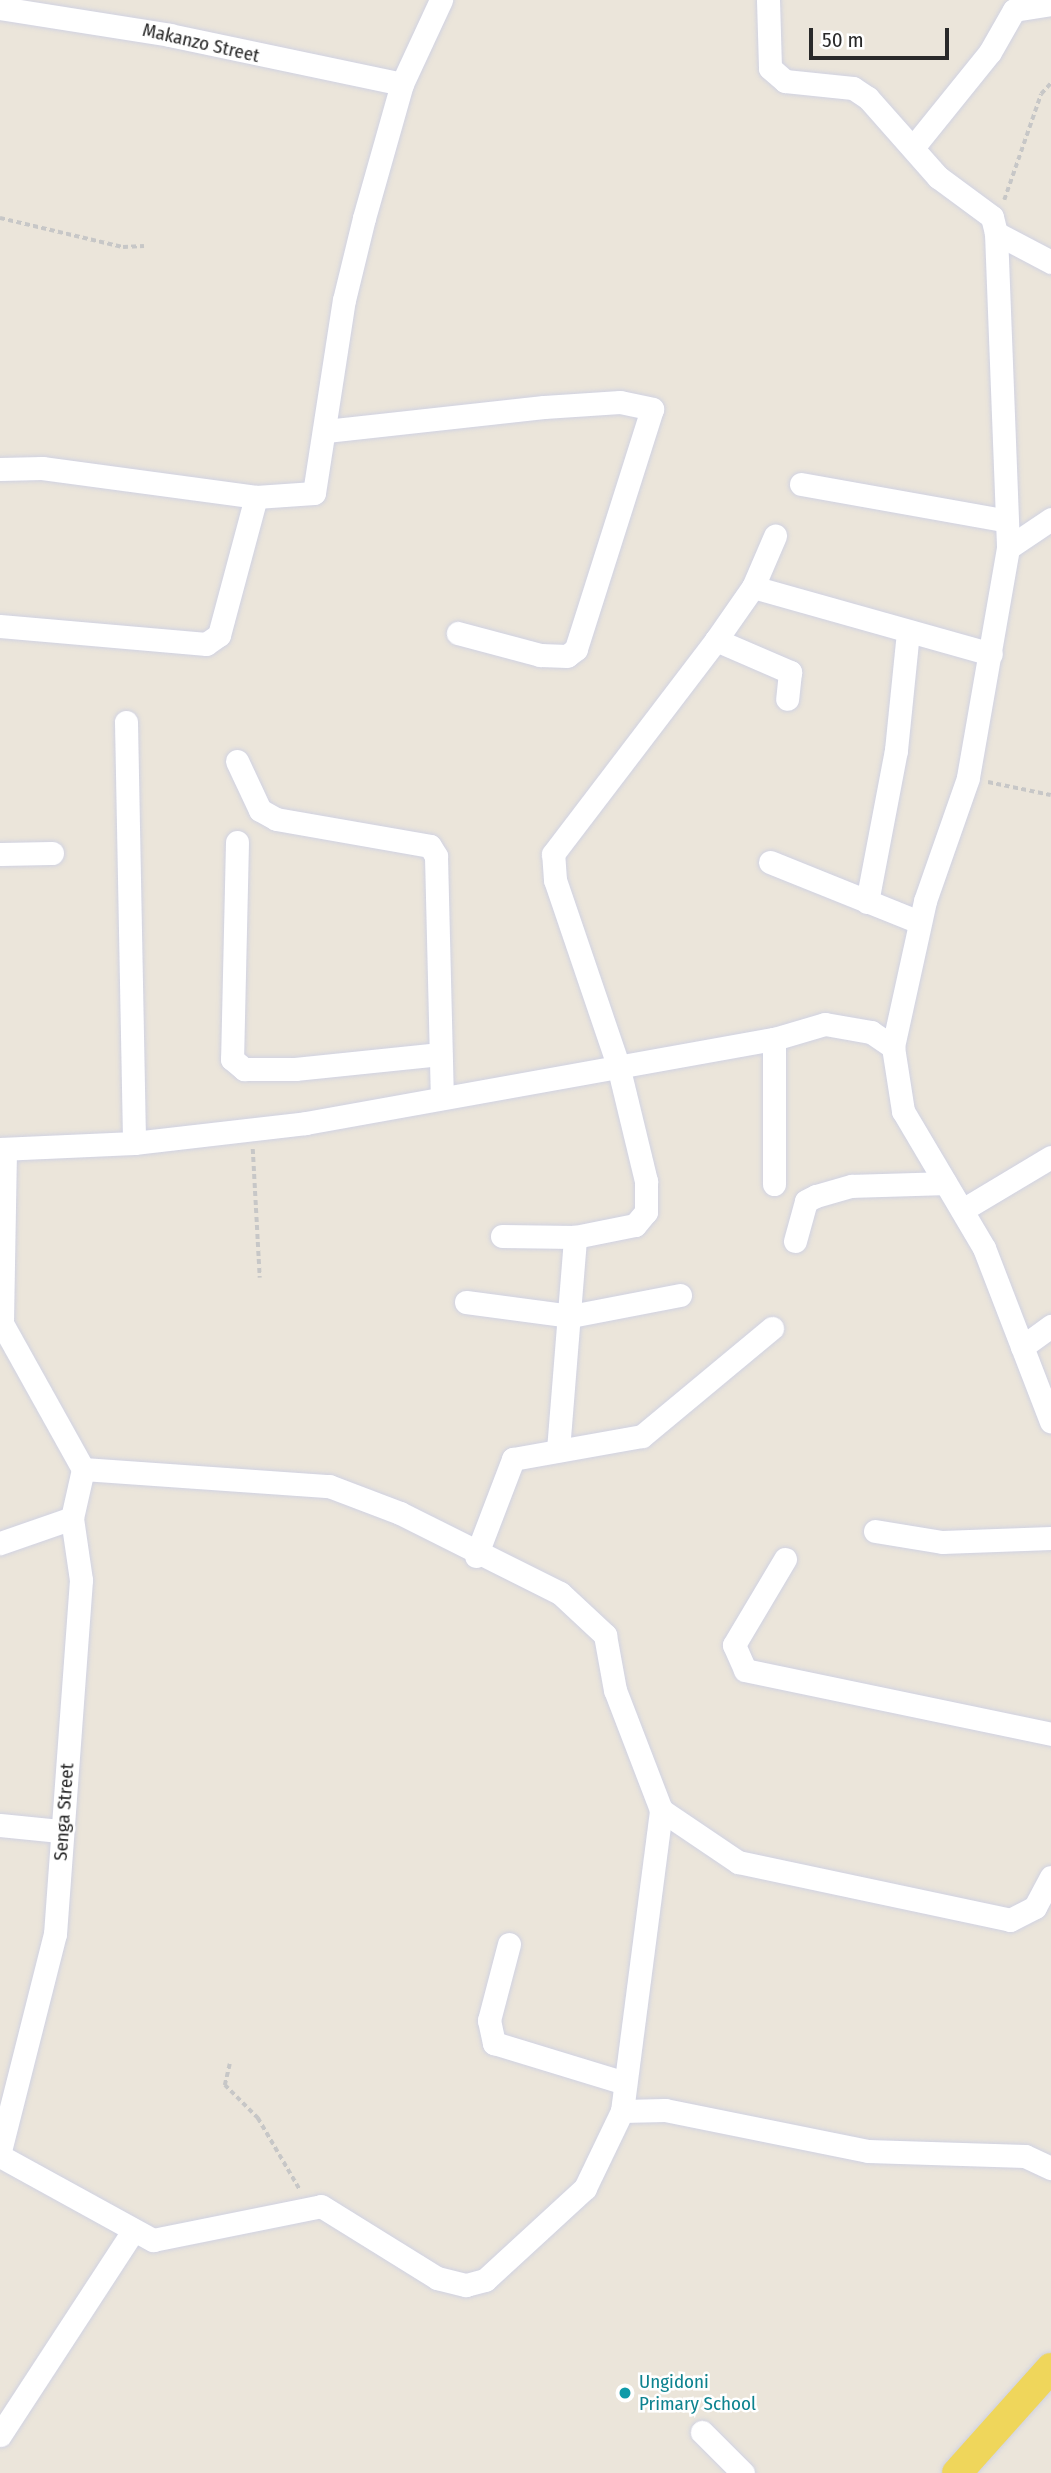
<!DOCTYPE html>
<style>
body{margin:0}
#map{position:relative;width:1051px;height:2473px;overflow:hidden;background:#ebe5da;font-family:"Fira Sans Condensed",sans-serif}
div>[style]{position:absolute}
.path>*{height:3.5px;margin-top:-1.75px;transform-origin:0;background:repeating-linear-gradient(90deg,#c7c7c7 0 5px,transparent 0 8.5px)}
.roads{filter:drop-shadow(0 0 2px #d0d2e2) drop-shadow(0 0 2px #d0d2e2)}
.minor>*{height:23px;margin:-11.5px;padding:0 11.5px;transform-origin:11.5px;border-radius:11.5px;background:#fff}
.major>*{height:30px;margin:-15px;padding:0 15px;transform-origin:15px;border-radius:15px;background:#efd65b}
.dots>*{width:19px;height:19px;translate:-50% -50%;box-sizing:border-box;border:4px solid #fff;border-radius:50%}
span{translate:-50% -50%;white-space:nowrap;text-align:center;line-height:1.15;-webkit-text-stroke:5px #fff;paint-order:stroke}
.street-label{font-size:19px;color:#292929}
.culture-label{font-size:19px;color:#0d838f}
.left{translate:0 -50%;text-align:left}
.scale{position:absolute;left:809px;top:28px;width:140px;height:32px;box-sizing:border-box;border:4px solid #292929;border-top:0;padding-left:9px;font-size:21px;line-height:24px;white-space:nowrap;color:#292929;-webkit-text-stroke:5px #fff;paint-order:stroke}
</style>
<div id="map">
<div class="path">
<i style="left:1004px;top:200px;width:112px;rotate:-70.8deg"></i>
<i style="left:1041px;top:94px;width:15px;rotate:-48deg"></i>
<i style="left:0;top:218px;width:126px;rotate:13.3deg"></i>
<i style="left:123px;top:247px;width:21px;rotate:-3deg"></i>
<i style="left:988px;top:782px;width:64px;rotate:11.7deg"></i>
<i style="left:253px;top:1149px;width:129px;rotate:86.9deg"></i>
<i style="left:230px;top:2064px;width:22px;rotate:103deg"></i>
<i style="left:225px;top:2085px;width:47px;rotate:45deg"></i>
<i style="left:258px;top:2118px;width:83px;rotate:59.7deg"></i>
</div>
<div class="roads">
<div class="minor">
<i style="left:768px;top:0;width:68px;rotate:88.3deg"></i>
<i style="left:770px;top:68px;width:20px;rotate:41deg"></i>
<i style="left:785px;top:81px;width:68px;rotate:5.9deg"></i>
<i style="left:853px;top:88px;width:18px;rotate:34deg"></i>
<i style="left:868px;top:98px;width:106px;rotate:48.5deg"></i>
<i style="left:938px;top:177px;width:67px;rotate:36.5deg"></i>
<i style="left:992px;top:217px;width:16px;rotate:76deg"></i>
<i style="left:996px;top:233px;width:315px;rotate:87.8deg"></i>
<i style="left:1008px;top:548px;width:233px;rotate:99.9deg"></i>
<i style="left:968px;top:778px;width:130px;rotate:109.3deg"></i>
<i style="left:925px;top:901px;width:149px;rotate:102.4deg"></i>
<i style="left:893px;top:1047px;width:65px;rotate:81.1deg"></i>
<i style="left:903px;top:1111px;width:159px;rotate:59.4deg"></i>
<i style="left:984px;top:1248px;width:186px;rotate:68.9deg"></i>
<i style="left:0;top:8px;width:172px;rotate:9deg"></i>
<i style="left:170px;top:35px;width:237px;rotate:11.9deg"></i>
<i style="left:915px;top:145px;width:119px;rotate:-51.1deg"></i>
<i style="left:990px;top:52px;width:48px;rotate:-60.3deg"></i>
<i style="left:1014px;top:10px;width:37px;rotate:-9deg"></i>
<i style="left:996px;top:233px;width:62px;rotate:27.8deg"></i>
<i style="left:326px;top:431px;width:219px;rotate:-6.3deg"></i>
<i style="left:544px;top:407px;width:76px;rotate:-3.8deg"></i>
<i style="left:620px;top:402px;width:33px;rotate:12deg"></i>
<i style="left:652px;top:409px;width:252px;rotate:107.6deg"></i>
<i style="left:576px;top:649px;width:11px;rotate:142deg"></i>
<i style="left:567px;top:656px;width:27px;rotate:-178deg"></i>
<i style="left:540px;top:655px;width:85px;rotate:-165deg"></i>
<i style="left:0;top:469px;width:42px;rotate:-1.4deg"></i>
<i style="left:42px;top:468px;width:216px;rotate:7.7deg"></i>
<i style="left:801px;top:484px;width:205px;rotate:10.1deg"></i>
<i style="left:1008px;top:548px;width:52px;rotate:-34deg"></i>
<i style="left:753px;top:587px;width:247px;rotate:15.7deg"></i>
<i style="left:0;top:626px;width:207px;rotate:5deg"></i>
<i style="left:206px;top:644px;width:16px;rotate:-35deg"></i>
<i style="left:219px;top:635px;width:143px;rotate:-75deg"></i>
<i style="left:256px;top:497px;width:58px;rotate:-3.9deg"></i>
<i style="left:314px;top:493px;width:195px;rotate:-81.2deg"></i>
<i style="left:344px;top:300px;width:84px;rotate:-76.3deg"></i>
<i style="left:364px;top:218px;width:139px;rotate:-74.2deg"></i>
<i style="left:402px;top:84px;width:93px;rotate:-65.1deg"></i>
<i style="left:716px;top:640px;width:81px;rotate:23.4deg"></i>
<i style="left:790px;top:672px;width:27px;rotate:96deg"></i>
<i style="left:126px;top:722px;width:421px;rotate:88.9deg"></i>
<i style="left:237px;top:761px;width:54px;rotate:64.9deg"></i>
<i style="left:260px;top:810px;width:18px;rotate:29deg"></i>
<i style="left:276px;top:819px;width:156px;rotate:9.9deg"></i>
<i style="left:430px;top:846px;width:12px;rotate:59deg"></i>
<i style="left:436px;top:856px;width:240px;rotate:88.6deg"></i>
<i style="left:237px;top:842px;width:217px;rotate:91.3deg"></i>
<i style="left:232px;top:1059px;width:16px;rotate:40deg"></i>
<i style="left:244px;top:1069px;width:51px"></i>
<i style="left:295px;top:1069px;width:146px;rotate:-5.9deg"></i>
<i style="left:0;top:854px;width:52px;rotate:-1.1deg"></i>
<i style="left:770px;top:862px;width:161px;rotate:21.9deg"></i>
<i style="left:867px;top:902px;width:155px;rotate:-79.2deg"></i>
<i style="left:896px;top:750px;width:119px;rotate:-84.2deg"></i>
<i style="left:774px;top:1039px;width:145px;rotate:90deg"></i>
<i style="left:0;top:1149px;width:134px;rotate:-2.6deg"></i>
<i style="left:134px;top:1143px;width:173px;rotate:-6.6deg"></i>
<i style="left:306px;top:1123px;width:475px;rotate:-10.2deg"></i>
<i style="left:774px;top:1039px;width:53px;rotate:-16.4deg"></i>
<i style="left:825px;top:1024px;width:47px;rotate:9.9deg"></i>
<i style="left:871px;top:1032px;width:27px;rotate:34deg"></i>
<i style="left:964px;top:1209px;width:101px;rotate:-30.9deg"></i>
<i style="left:502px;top:1236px;width:73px;rotate:0.8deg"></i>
<i style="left:575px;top:1237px;width:61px;rotate:-11.3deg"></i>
<i style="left:635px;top:1225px;width:17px;rotate:-50deg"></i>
<i style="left:646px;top:1212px;width:31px;rotate:-90deg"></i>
<i style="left:646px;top:1181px;width:119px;rotate:-103.6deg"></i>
<i style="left:618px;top:1065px;width:195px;rotate:-108.8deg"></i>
<i style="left:555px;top:880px;width:26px;rotate:-94deg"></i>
<i style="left:553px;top:854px;width:269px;rotate:-52.7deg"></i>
<i style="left:716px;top:640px;width:65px;rotate:-55.1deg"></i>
<i style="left:753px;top:587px;width:56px;rotate:-66.7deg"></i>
<i style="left:795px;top:1241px;width:41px;rotate:-74.6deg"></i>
<i style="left:806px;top:1201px;width:11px;rotate:-27deg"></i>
<i style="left:816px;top:1196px;width:37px;rotate:-16deg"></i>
<i style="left:852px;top:1186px;width:93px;rotate:-1.8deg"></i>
<i style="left:466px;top:1302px;width:106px;rotate:7.6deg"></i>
<i style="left:571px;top:1316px;width:111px;rotate:-10.9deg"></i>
<i style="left:0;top:1320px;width:171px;rotate:60.9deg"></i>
<i style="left:2px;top:1322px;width:173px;rotate:-89deg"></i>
<i style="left:1022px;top:1347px;width:36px;rotate:-36deg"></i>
<i style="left:558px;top:1450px;width:214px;rotate:-85.4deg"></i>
<i style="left:83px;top:1469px;width:247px;rotate:4deg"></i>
<i style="left:329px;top:1486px;width:76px;rotate:20.8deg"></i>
<i style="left:400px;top:1513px;width:179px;rotate:26.6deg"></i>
<i style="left:560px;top:1593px;width:62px;rotate:43deg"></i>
<i style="left:605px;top:1635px;width:56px;rotate:79.7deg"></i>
<i style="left:615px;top:1690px;width:129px;rotate:69deg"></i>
<i style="left:661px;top:1810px;width:93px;rotate:34deg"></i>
<i style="left:738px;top:1862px;width:278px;rotate:12deg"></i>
<i style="left:1010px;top:1920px;width:28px;rotate:-27deg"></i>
<i style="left:1035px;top:1907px;width:34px;rotate:-62deg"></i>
<i style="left:875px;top:1531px;width:68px;rotate:9.3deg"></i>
<i style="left:942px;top:1542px;width:109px;rotate:-2.1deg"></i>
<i style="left:0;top:1543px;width:76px;rotate:-19.1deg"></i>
<i style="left:476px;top:1556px;width:104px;rotate:-69.1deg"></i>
<i style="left:513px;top:1459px;width:131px;rotate:-10.1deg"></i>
<i style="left:642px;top:1436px;width:169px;rotate:-39.7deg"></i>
<i style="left:785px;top:1559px;width:100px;rotate:120.7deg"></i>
<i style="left:734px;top:1645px;width:27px;rotate:66deg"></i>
<i style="left:745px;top:1670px;width:313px;rotate:11.8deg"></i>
<i style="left:0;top:1825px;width:60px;rotate:5.7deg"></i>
<i style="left:509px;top:1944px;width:79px;rotate:104.7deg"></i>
<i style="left:489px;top:2020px;width:24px;rotate:78deg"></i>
<i style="left:494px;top:2043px;width:137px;rotate:17deg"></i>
<i style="left:622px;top:2111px;width:43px;rotate:-1.3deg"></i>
<i style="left:665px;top:2110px;width:207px;rotate:11.4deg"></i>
<i style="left:868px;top:2151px;width:157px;rotate:1.8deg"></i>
<i style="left:1025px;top:2156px;width:29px;rotate:25deg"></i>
<i style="left:0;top:2151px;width:224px;rotate:-75.8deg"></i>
<i style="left:55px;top:1934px;width:355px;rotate:-85.8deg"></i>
<i style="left:81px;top:1580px;width:63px;rotate:-98.3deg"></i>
<i style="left:72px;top:1518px;width:50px;rotate:-77.3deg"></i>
<i style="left:0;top:2156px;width:175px;rotate:28.8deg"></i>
<i style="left:153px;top:2240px;width:171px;rotate:-11.4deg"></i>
<i style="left:321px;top:2206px;width:137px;rotate:31.8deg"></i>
<i style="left:437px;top:2278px;width:30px;rotate:14deg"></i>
<i style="left:466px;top:2285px;width:20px;rotate:-15deg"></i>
<i style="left:485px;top:2280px;width:136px;rotate:-42.6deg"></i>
<i style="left:585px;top:2188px;width:85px;rotate:-64.3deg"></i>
<i style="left:622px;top:2111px;width:304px;rotate:-82.6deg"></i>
<i style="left:702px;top:2432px;width:58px;rotate:45deg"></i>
<i style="left:0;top:2435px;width:244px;rotate:-56.9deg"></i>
</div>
<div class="major">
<i style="left:957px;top:2473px;width:141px;rotate:-48.2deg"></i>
</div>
</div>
<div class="dots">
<i style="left:625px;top:2393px;background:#0f9aa8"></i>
</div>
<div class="street-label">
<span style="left:201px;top:43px;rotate:13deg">Makanzo Street</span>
<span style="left:64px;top:1812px;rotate:-86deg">Senga Street</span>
</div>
<div class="culture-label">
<span class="left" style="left:639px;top:2393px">Ungidoni<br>Primary School</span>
</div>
<div class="scale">50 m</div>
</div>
